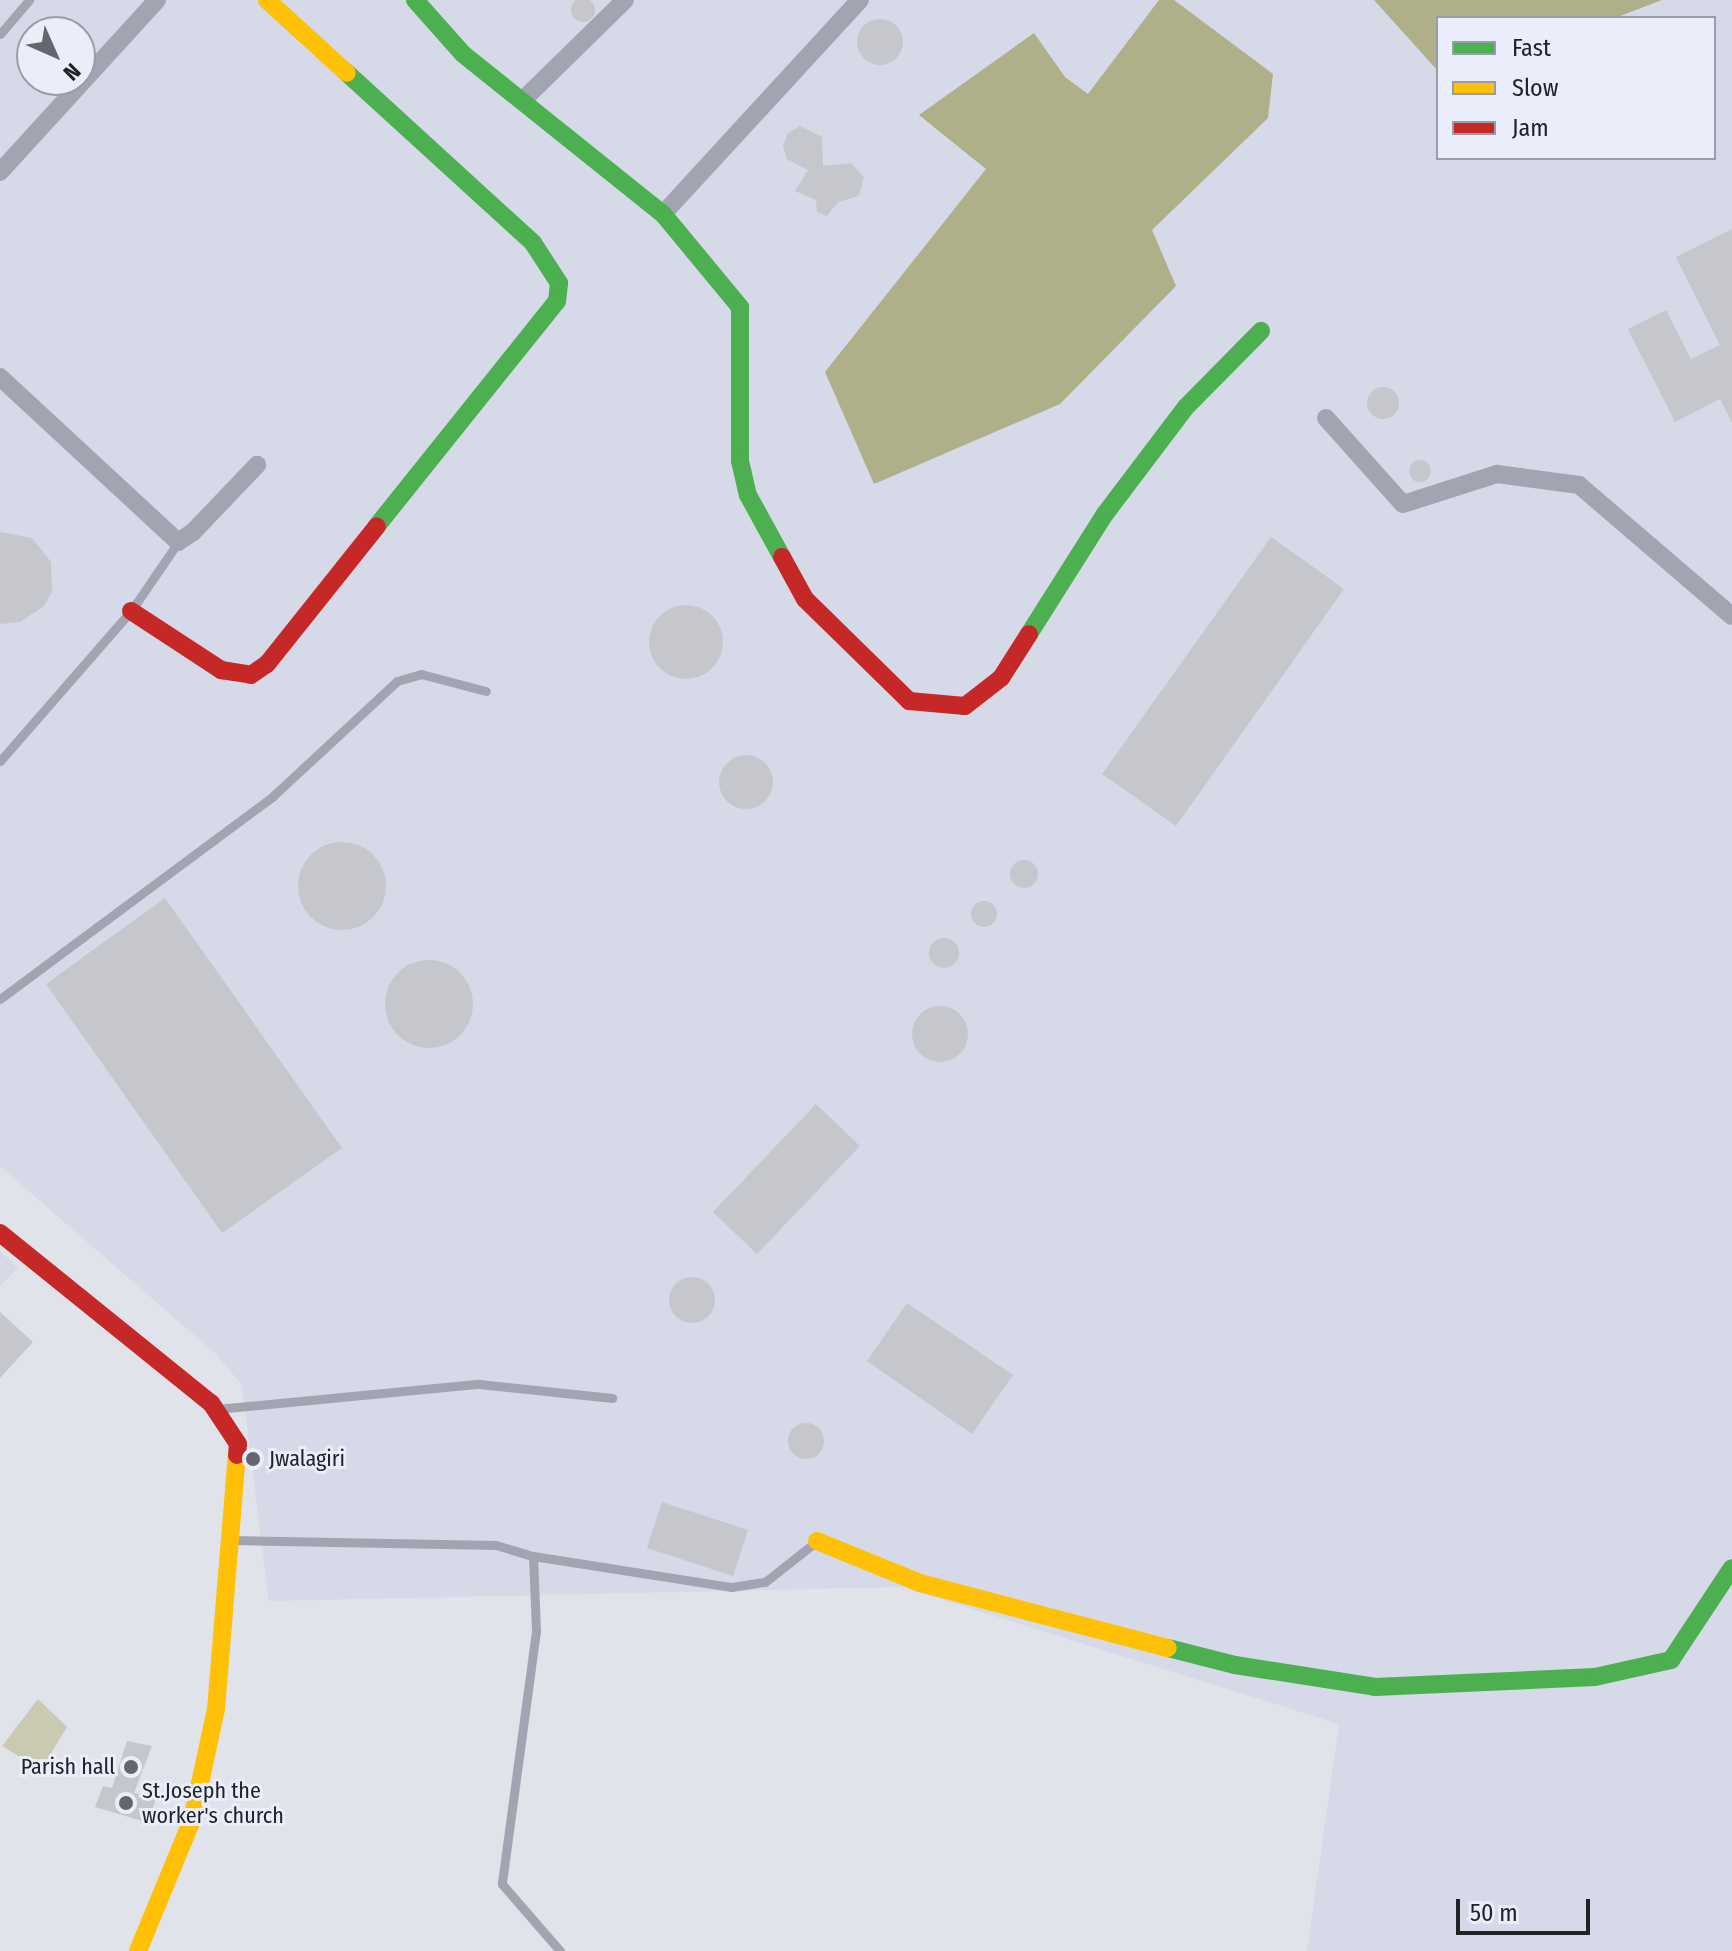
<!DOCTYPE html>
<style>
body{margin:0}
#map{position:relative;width:1732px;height:1951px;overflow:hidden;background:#e1e3ea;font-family:"Fira Sans Condensed",sans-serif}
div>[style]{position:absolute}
.built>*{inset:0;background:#d5d9e8}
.green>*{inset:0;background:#c9cab1}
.water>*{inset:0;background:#afaf89}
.building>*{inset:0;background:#c6c7cd}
.round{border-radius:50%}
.lane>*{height:9px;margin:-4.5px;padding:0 4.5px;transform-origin:4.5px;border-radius:4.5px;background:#a2a5b1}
.street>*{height:18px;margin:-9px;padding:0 9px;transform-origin:9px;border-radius:9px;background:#a2a5b1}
.fast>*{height:18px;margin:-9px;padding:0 9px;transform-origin:9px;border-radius:9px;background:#4caf50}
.slow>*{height:18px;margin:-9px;padding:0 9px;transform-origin:9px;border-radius:9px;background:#ffc107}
.jam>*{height:18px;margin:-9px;padding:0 9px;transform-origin:9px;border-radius:9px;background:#c62828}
.dots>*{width:22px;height:22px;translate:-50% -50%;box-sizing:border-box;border:4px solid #eaeefb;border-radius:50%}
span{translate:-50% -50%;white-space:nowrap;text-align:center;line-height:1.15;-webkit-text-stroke:6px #eaeefb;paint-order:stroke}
.poi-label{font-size:22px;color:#222328}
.left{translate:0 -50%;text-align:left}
.right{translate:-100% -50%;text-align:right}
.legend{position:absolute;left:1436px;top:16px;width:280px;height:144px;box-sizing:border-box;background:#eaeefb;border:2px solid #9a9da7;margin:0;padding:10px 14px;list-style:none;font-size:24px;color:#222328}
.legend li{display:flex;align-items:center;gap:16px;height:40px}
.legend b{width:40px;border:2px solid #9a9da7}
.north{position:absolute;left:16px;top:16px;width:80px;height:80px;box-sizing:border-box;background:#eaeefb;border:2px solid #9a9da7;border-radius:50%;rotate:135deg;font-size:22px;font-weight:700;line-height:32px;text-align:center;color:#222328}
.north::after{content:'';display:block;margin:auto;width:28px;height:36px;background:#65666c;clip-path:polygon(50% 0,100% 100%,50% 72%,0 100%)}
.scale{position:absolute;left:1456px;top:1899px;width:134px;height:36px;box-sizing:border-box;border:4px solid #222328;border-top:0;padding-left:10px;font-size:24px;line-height:28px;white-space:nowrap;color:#222328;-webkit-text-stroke:6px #eaeefb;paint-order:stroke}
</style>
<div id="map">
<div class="built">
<i style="clip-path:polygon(evenodd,0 0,1732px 0,1732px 1951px,1307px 1951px,1339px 1724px,902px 1587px,269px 1601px,242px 1385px,216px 1354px,0 1166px,0 0,1438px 18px,1714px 18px,1714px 158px,1438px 158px,1438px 18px,0 0,32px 32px,80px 32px,80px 80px,32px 80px,32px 32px)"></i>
<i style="clip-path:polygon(0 1251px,18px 1268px,0 1286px)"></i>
</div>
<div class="green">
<i style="clip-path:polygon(38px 1699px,67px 1727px,41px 1770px,2px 1746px)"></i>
</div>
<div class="water">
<i style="clip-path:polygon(1159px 0,1174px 0,1273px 74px,1268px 118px,1152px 230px,1176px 286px,1060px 404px,874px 484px,825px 372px,986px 169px,919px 115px,1034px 33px,1065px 77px,1088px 94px)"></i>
<i style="clip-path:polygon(1374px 0,1662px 0,1615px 18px,1438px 18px,1438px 71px)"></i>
</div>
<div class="building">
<i class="round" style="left:571px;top:-2px;width:24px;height:24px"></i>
<i class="round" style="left:857px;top:19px;width:46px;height:46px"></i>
<i style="clip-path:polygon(800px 126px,822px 137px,823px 166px,851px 163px,864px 177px,859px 196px,838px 202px,827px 216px,817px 212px,816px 200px,795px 191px,808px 170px,787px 159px,783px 146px,788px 133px)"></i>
<i style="clip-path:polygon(1732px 229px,1732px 423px,1720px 399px,1675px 422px,1628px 329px,1666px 310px,1691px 359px,1720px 345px,1676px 257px)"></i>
<i class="round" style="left:1367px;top:387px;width:32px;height:32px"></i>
<i class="round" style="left:1409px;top:460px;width:22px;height:22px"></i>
<i style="clip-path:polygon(0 532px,32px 538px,51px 562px,52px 592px,44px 606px,20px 622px,0 624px)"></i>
<i style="clip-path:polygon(1271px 537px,1344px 589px,1176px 826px,1102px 774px)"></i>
<i class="round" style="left:649px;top:605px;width:74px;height:74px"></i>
<i class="round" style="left:719px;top:755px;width:54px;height:54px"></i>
<i class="round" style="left:298px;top:842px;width:88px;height:88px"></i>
<i class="round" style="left:1010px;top:860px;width:28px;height:28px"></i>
<i style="clip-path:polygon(165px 898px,342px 1148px,222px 1233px,46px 984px)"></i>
<i class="round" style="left:971px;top:901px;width:26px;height:26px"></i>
<i class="round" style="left:929px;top:938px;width:30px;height:30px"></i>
<i class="round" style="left:385px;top:960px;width:88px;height:88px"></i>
<i class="round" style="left:912px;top:1006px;width:56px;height:56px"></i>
<i style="clip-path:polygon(816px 1104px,860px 1146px,757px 1254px,713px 1212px)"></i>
<i class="round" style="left:669px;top:1277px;width:46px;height:46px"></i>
<i style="clip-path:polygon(907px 1303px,1013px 1375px,972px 1434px,867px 1361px)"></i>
<i style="clip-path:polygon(0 1312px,33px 1342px,0 1378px)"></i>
<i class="round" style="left:788px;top:1423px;width:36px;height:36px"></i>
<i style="clip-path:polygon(662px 1502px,748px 1530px,733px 1576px,647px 1548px)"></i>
<i style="clip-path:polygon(127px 1741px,152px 1746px,134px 1793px,156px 1798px,149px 1823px,95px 1807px,103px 1786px,112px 1788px)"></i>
</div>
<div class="lane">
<i style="left:0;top:34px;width:45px;rotate:-49.5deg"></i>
<i style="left:0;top:761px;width:199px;rotate:-48.9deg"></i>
<i style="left:131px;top:611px;width:83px;rotate:-55.7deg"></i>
<i style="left:0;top:999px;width:340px;rotate:-36.6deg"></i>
<i style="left:273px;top:796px;width:169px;rotate:-42.8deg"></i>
<i style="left:397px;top:681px;width:25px;rotate:-16deg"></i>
<i style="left:421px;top:674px;width:67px;rotate:14.7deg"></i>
<i style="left:217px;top:1409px;width:263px;rotate:-5.5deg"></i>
<i style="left:479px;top:1384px;width:134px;rotate:6deg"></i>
<i style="left:231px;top:1540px;width:265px;rotate:1.1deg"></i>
<i style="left:496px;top:1545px;width:39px;rotate:17deg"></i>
<i style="left:533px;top:1556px;width:75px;rotate:87.7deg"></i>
<i style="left:536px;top:1631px;width:255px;rotate:97.7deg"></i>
<i style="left:502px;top:1884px;width:89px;rotate:49.1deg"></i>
<i style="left:533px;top:1556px;width:201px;rotate:8.9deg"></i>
<i style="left:732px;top:1587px;width:33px;rotate:-9deg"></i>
<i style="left:765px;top:1582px;width:66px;rotate:-38.3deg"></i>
</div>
<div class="street">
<i style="left:524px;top:99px;width:141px;rotate:-44.4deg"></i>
<i style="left:0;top:172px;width:233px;rotate:-47.6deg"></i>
<i style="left:663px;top:214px;width:291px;rotate:-47.4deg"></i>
<i style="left:0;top:377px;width:243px;rotate:42.8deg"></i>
<i style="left:178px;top:542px;width:18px;rotate:-34deg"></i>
<i style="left:193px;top:532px;width:93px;rotate:-46.3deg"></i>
<i style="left:1326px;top:418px;width:115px;rotate:48.2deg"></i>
<i style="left:1403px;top:504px;width:99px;rotate:-17.7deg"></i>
<i style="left:1497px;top:474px;width:83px;rotate:7.6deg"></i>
<i style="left:1579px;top:485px;width:201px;rotate:40.6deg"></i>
</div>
<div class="fast">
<i style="left:415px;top:0;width:72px;rotate:48.4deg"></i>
<i style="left:463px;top:54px;width:256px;rotate:38.7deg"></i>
<i style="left:663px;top:214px;width:121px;rotate:50.4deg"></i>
<i style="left:740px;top:307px;width:154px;rotate:90deg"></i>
<i style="left:740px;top:461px;width:35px;rotate:77deg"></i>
<i style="left:748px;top:495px;width:71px;rotate:61.3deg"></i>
<i style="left:347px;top:73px;width:252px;rotate:42.4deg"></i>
<i style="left:533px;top:243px;width:48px;rotate:57deg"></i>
<i style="left:559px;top:283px;width:18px;rotate:96deg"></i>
<i style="left:557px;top:301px;width:288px;rotate:128.7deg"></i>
<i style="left:1029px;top:634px;width:142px;rotate:-57.7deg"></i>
<i style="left:1105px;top:514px;width:134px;rotate:-52.9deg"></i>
<i style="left:1186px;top:407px;width:107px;rotate:-45.4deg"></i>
<i style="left:1168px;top:1648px;width:69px;rotate:14.2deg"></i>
<i style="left:1235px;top:1665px;width:142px;rotate:8.9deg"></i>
<i style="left:1375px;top:1687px;width:220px;rotate:-2.6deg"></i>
<i style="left:1595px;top:1677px;width:78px;rotate:-12.6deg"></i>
<i style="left:1671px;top:1660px;width:110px;rotate:-56.5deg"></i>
</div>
<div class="slow">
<i style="left:267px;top:0;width:108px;rotate:42.4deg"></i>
<i style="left:817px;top:1541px;width:111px;rotate:22.2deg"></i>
<i style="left:920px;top:1583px;width:256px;rotate:14.7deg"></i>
<i style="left:138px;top:1951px;width:142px;rotate:-67.6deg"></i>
<i style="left:192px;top:1820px;width:114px;rotate:-77.8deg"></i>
<i style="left:216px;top:1709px;width:255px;rotate:-85.3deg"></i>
</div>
<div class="jam">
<i style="left:782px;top:557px;width:48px;rotate:61.3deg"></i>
<i style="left:805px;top:599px;width:146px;rotate:44.4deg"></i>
<i style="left:909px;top:701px;width:56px;rotate:5.1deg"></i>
<i style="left:965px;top:706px;width:46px;rotate:-37.9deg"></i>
<i style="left:1001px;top:678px;width:52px;rotate:-57.5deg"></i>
<i style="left:131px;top:611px;width:108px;rotate:33.2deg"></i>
<i style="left:221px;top:670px;width:30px;rotate:9deg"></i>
<i style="left:251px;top:675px;width:19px;rotate:-35deg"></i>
<i style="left:267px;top:664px;width:176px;rotate:-51.4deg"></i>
<i style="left:0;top:1233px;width:271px;rotate:38.9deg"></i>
<i style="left:211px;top:1403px;width:49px;rotate:56.6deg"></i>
<i style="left:238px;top:1444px;width:11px;rotate:95deg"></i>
</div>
<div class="dots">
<i style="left:253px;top:1459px;background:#65666c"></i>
<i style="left:131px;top:1767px;background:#65666c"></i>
<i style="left:126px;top:1803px;background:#65666c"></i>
</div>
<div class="poi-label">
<span class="left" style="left:269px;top:1459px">Jwalagiri</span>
<span class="right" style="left:115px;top:1767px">Parish hall</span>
<span class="left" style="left:142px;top:1803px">St.Joseph the<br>worker's church</span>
</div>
<ul class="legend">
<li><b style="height:10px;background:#4caf50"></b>Fast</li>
<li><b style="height:10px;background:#ffc107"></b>Slow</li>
<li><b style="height:10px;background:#c62828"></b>Jam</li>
</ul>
<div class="north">N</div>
<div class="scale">50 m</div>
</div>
